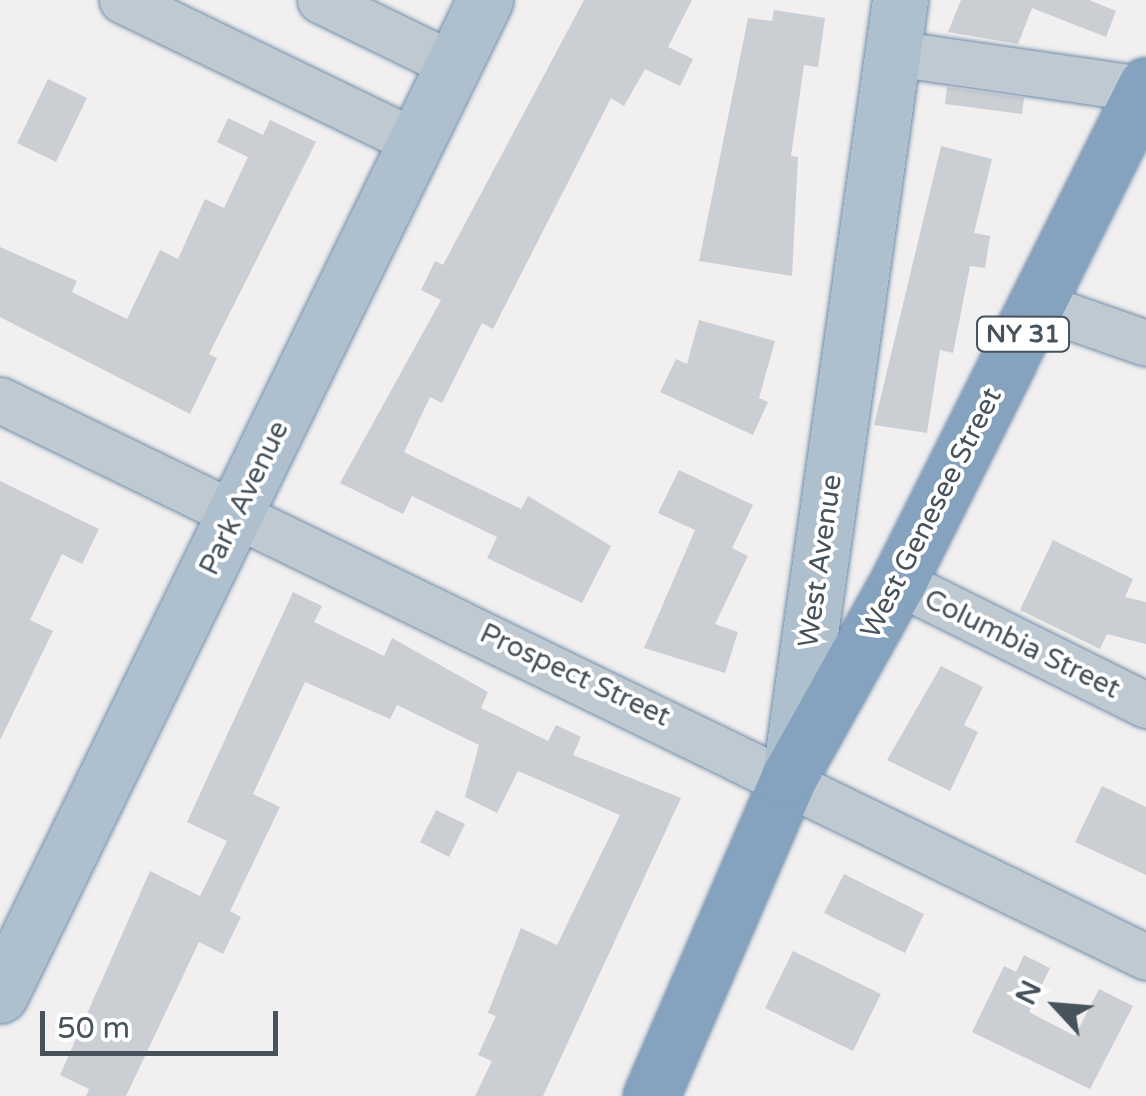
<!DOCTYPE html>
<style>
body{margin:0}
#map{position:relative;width:1146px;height:1096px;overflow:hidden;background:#f1efef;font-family:"Varela Round",sans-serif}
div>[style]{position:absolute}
.building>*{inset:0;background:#cbced3}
.roads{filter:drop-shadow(0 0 2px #718daa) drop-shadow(0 0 2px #718daa)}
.minor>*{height:45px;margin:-22.5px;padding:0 22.5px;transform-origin:22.5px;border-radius:22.5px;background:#bfc9d1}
.major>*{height:55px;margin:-27.5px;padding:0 27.5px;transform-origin:27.5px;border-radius:27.5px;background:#aebfce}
.highway>*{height:55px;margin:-27.5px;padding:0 27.5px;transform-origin:27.5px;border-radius:27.5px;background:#85a2be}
span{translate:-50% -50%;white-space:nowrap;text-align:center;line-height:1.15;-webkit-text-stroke:8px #fff;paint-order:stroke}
.shield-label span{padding:2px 8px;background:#fff;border:2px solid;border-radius:8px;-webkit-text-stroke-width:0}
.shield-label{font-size:25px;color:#46535c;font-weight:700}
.street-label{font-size:28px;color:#46535c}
.north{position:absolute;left:1006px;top:956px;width:100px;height:100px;-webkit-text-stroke:8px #fff;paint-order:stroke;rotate:296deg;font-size:28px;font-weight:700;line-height:40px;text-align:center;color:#46535c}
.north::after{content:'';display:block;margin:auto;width:35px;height:45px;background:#46535c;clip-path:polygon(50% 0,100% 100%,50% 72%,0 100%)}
.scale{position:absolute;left:40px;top:1011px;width:238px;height:45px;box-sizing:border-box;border:5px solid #46535c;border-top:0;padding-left:12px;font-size:30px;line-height:35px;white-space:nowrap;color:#46535c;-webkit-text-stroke:8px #fff;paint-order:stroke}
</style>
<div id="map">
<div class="building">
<i style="clip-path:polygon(584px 0,692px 0,668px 47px,693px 59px,680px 86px,645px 69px,624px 106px,611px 98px,493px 329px,482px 323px,442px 403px,430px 397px,404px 452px,521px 509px,528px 496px,611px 546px,582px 603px,487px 558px,497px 537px,412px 496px,403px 514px,340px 483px,441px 300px,421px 290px,435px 261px,443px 265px)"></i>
<i style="clip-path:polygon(961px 0,1089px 0,1116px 11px,1106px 37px,1032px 8px,1018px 44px,948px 32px)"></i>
<i style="clip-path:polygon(774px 10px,825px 18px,818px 67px,804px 65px,791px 156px,798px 157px,792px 276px,699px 261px,748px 18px,772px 21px)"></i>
<i style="clip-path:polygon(48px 79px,87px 98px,56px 162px,17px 143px)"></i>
<i style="clip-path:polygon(947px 87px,1024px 98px,1022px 114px,945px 104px)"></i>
<i style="clip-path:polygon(228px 118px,263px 135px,270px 120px,316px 142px,209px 354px,217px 358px,190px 414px,0 317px,0 247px,77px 281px,72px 292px,127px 319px,160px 250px,178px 259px,205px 199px,224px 208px,248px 157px,217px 142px)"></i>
<i style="clip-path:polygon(941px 146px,992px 159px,974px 233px,990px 236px,985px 268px,970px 266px,953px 353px,940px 350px,927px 433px,874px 425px)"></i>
<i style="clip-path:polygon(699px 320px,775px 341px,759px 398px,768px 402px,753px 435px,660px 392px,676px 359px,687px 364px)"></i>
<i style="clip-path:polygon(679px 470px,753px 505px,732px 548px,748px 556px,715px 624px,738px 632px,725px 673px,644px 648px,695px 530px,658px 513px)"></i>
<i style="clip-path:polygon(0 481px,99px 529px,82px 564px,62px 554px,30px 620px,53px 631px,0 740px)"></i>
<i style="clip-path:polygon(1053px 540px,1133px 579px,1125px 597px,1146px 602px,1146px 644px,1107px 634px,1100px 649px,1020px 610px)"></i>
<i style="clip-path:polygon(293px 592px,322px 606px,314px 622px,384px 656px,392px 638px,488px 692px,481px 708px,548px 741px,556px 725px,581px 737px,573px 755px,681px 798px,543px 1096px,475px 1096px,492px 1061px,478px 1055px,496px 1016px,488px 1013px,521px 928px,557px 945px,620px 815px,518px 771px,497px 813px,465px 797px,479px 745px,397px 705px,390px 719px,305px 682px,253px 794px,280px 807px,230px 911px,241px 917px,223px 954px,199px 942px,126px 1096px,86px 1096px,89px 1089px,60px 1075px,150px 871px,200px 896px,227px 841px,187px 822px)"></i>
<i style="clip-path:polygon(941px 666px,983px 687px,964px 725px,978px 732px,950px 791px,887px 760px)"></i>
<i style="clip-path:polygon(1102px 786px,1146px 807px,1146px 875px,1075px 842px)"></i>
<i style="clip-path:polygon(436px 810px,465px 824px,449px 857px,420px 842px)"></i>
<i style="clip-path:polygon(844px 874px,924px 914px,905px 953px,824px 913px)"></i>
<i style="clip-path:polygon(793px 951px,881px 994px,853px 1051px,765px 1008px)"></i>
<i style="clip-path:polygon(1024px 955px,1050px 968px,1029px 1012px,1075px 1036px,1099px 989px,1133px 1006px,1090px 1089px,972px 1032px,1004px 966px,1016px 972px)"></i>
</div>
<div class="roads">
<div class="minor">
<i style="left:122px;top:0;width:326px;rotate:25.8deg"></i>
<i style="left:320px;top:0;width:148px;rotate:26deg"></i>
<i style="left:893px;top:53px;width:254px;rotate:8.2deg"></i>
<i style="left:1037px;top:305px;width:115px;rotate:19.2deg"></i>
<i style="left:0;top:400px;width:1274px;rotate:25.92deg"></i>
<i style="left:898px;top:582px;width:277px;rotate:26.4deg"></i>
</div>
<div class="major">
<i style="left:790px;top:774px;width:782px;rotate:-81.91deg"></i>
<i style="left:0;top:995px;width:1107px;rotate:-64.01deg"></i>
</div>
<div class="highway">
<i style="left:651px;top:1096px;width:348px;rotate:-66.6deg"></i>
<i style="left:789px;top:777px;width:223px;rotate:-60.8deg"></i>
<i style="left:898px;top:582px;width:555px;rotate:-63.48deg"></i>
</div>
</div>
<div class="shield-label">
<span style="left:1023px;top:334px">NY 31</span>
</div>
<div class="street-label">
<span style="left:244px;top:498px;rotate:-64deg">Park Avenue</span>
<span style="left:931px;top:513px;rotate:-63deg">West Genesee Street</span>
<span style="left:820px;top:561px;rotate:-82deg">West Avenue</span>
<span style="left:1022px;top:644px;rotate:26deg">Columbia Street</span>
<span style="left:575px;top:675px;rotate:25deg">Prospect Street</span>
</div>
<div class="north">N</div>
<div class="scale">50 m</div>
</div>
